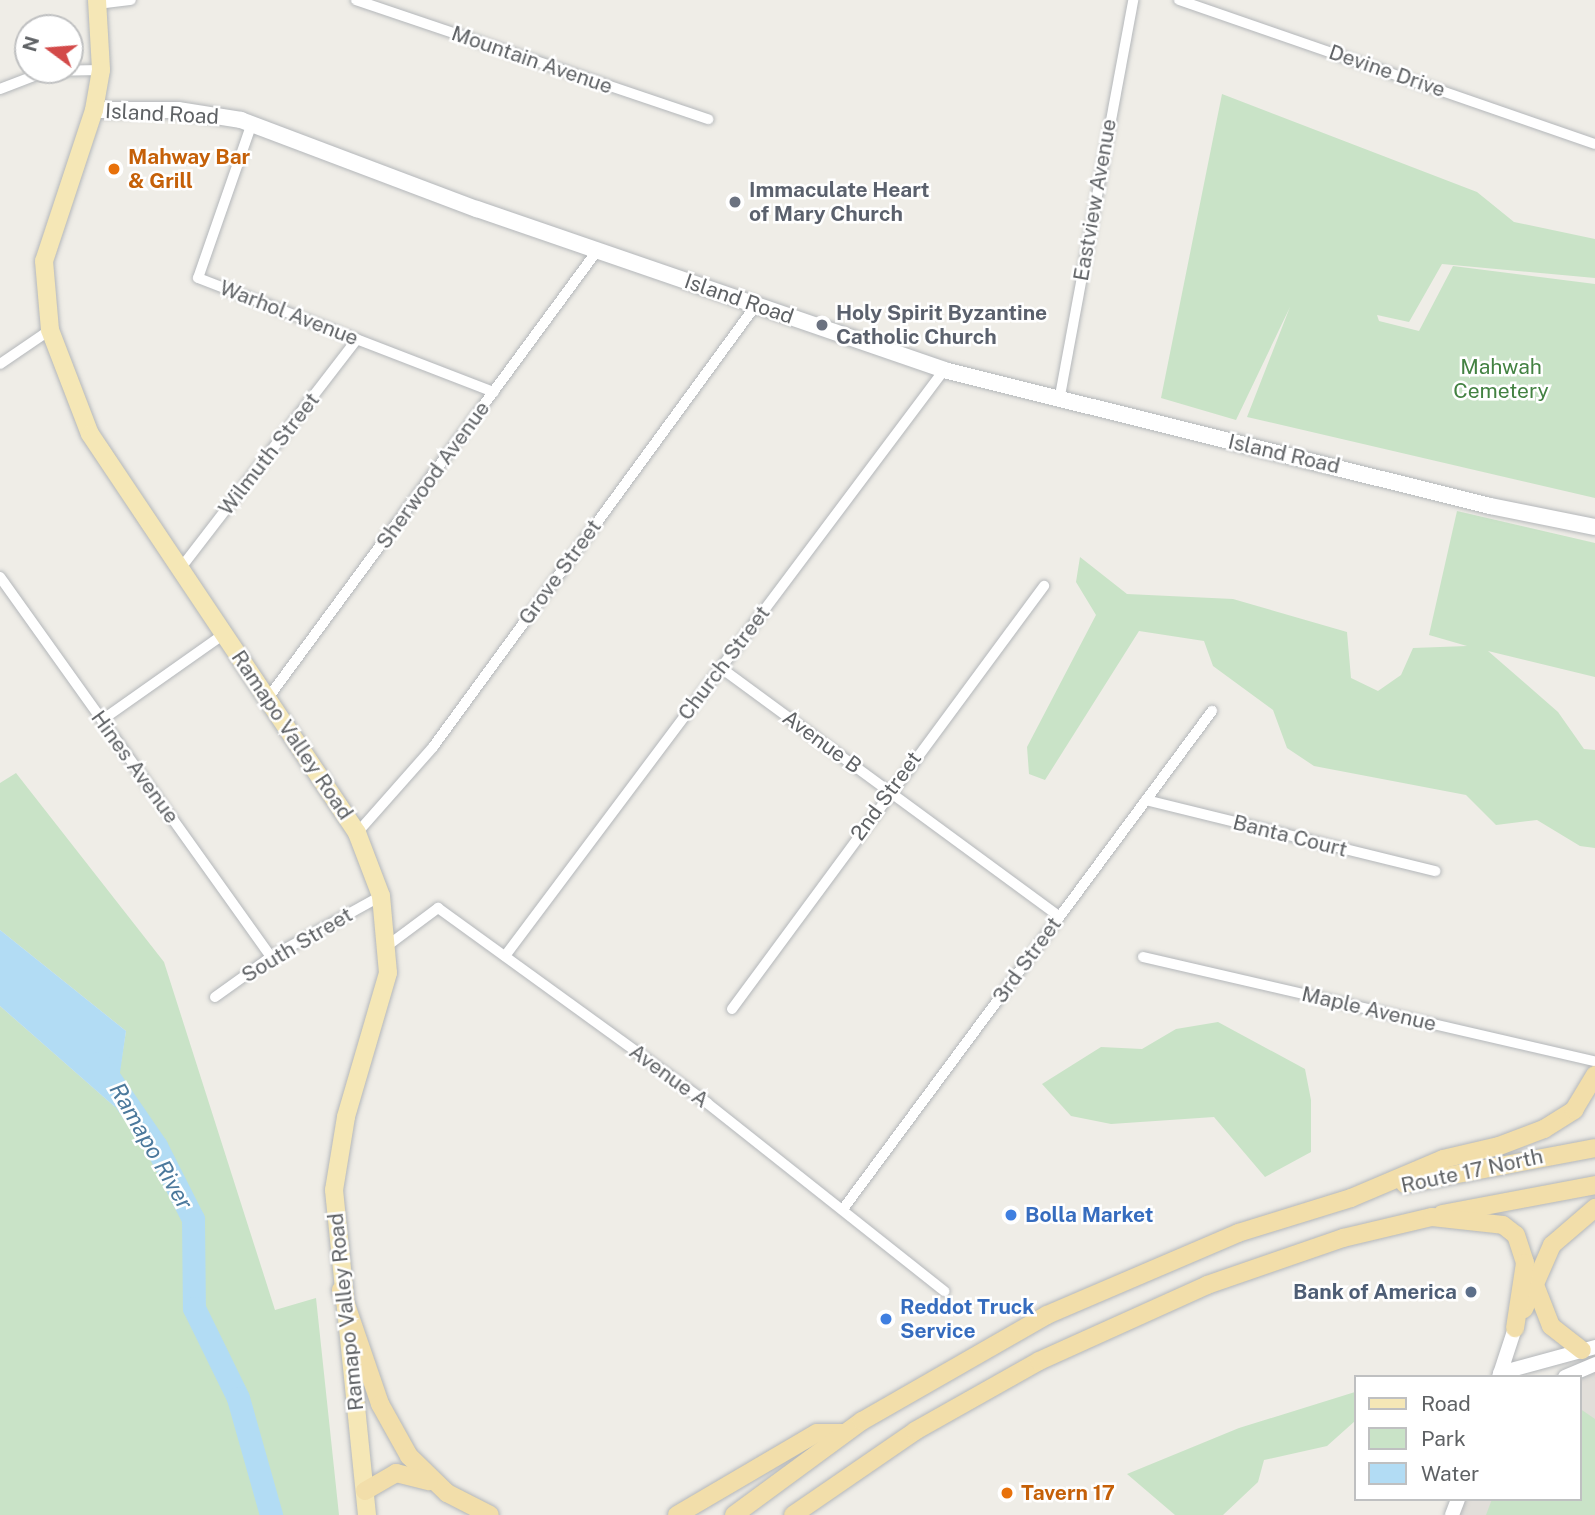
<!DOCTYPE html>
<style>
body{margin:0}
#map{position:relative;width:1595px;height:1515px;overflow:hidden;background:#efede7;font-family:"Public Sans",sans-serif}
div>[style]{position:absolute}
.education>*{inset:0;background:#e1ded9}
.green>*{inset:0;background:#c9e3c7}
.water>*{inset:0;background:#b2dcf4}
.river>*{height:23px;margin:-11.5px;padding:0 11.5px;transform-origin:11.5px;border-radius:11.5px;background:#b2dcf4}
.roads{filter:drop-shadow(0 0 2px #b4b7ba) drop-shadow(0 0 2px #b4b7ba)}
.minor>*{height:10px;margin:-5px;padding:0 5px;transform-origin:5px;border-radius:5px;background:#fff}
.tertiary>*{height:14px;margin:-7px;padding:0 7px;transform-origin:7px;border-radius:7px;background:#fff}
.secondary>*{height:16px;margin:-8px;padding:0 8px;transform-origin:8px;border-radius:8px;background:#fff}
.primary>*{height:18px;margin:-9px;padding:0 9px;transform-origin:9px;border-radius:9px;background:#f5e7b6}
.trunk>*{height:18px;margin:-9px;padding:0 9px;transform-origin:9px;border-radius:9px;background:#f2deaa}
.dots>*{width:19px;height:19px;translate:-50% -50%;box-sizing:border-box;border:4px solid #fff;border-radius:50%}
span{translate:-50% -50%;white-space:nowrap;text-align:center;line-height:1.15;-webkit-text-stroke:5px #fff;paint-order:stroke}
.street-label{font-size:21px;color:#5f6265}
.food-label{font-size:21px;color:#c56008;font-weight:700}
.left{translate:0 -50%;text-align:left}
.worship-label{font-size:21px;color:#5b616d;font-weight:700}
.park-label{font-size:21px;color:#438242}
.shop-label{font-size:21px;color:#366cbe;font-weight:700}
.service-label{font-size:21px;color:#4e5e75;font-weight:700}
.right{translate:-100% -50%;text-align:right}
.water-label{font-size:23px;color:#4c799c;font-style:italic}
.legend{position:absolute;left:1354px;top:1375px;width:228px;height:126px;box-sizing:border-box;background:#fff;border:2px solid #bfc0c1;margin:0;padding:9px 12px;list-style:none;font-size:21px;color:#5f6265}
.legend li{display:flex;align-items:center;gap:14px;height:35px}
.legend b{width:35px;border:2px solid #bfc0c1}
.north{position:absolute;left:14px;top:14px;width:70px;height:70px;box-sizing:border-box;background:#fff;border:2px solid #bfc0c1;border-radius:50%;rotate:286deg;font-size:19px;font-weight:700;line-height:28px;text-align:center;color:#5f6265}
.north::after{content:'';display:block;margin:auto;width:24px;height:32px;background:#d34a49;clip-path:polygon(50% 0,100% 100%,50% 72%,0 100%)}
</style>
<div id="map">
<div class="education">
<i style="clip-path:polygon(1595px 1364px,1595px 1515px,1452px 1515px,1458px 1499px,1579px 1499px,1579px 1377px)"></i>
</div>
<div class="green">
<i style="clip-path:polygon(1222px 94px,1477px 192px,1514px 222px,1595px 239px,1595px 278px,1442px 264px,1409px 322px,1377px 315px,1379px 321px,1419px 331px,1453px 266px,1595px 284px,1595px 498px,1247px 417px,1290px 307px,1236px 420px,1161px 398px)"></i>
<i style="clip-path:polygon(1457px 511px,1595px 543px,1595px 677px,1488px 651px,1558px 712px,1584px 749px,1595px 750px,1595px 848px,1580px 846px,1537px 820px,1496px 825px,1466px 795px,1314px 766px,1287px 748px,1273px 710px,1213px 666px,1204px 641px,1139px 631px,1045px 780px,1029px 774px,1027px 747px,1096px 615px,1076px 582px,1080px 557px,1127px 594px,1233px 599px,1347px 632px,1351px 678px,1378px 691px,1401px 675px,1413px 648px,1467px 646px,1429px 635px)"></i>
<i style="clip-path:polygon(16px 773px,164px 962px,275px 1310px,316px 1298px,339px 1515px,0 1515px,0 1006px,114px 1106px,126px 1031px,0 930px,0 783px)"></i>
<i style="clip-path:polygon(1218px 1022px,1305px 1069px,1311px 1100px,1311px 1152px,1265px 1177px,1214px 1117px,1111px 1124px,1071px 1116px,1042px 1084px,1101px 1047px,1142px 1049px,1176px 1029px)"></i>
<i style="clip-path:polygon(1355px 1392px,1355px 1421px,1327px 1446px,1264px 1460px,1258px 1482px,1223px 1515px,1175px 1515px,1127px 1474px,1239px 1428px)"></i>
<i style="clip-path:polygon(1579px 1408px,1595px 1419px,1595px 1515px,1486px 1515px,1492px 1499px,1579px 1499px)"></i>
</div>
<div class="water">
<i style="clip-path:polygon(0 930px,126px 1031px,115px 1107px,0 1006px)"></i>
</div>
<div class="river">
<i style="left:99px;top:1063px;width:101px;rotate:55.5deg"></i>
<i style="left:156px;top:1146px;width:82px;rotate:63.1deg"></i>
<i style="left:193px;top:1219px;width:89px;rotate:89.4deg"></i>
<i style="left:194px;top:1308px;width:100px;rotate:63.9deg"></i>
<i style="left:238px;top:1398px;width:122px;rotate:74.2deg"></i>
</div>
<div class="roads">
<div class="minor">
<i style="left:356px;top:0;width:372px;rotate:18.7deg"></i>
<i style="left:1179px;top:0;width:440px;rotate:19.1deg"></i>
<i style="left:98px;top:4px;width:33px;rotate:-7deg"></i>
<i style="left:0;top:89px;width:50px;rotate:-21deg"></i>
<i style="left:47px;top:71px;width:54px;rotate:-1.1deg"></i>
<i style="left:252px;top:123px;width:164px;rotate:109.2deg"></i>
<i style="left:198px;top:278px;width:317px;rotate:21.1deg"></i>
<i style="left:0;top:364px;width:60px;rotate:-34.2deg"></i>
<i style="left:1059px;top:401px;width:408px;rotate:-79.5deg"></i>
<i style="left:180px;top:569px;width:290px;rotate:-52.4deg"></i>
<i style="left:0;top:577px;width:467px;rotate:54.5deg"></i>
<i style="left:721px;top:668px;width:419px;rotate:36.3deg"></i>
<i style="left:268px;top:698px;width:555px;rotate:-53.65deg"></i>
<i style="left:102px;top:720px;width:149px;rotate:-35.2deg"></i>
<i style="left:1146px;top:800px;width:298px;rotate:13.8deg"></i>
<i style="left:357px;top:833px;width:115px;rotate:-48.5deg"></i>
<i style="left:433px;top:747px;width:547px;rotate:-53.84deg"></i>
<i style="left:387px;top:946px;width:64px;rotate:-36.7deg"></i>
<i style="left:438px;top:908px;width:332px;rotate:35.9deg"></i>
<i style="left:707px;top:1103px;width:303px;rotate:38.4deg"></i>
<i style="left:505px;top:956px;width:732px;rotate:-53.16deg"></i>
<i style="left:1143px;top:957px;width:464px;rotate:13deg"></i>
<i style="left:215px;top:997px;width:69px;rotate:-35.5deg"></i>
<i style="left:271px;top:957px;width:126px;rotate:-29deg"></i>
<i style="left:732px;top:1009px;width:526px;rotate:-53.59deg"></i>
<i style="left:843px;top:1209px;width:620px;rotate:-53.46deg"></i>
</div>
<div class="tertiary">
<i style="left:1500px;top:1373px;width:98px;rotate:-15.3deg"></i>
<i style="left:1499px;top:1377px;width:52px;rotate:-71.9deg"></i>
<i style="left:1565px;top:1377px;width:33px;rotate:-23deg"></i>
<i style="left:1452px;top:1515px;width:17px;rotate:-69deg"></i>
</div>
<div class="secondary">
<i style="left:94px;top:110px;width:84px"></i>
<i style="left:178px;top:110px;width:64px;rotate:9deg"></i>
<i style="left:241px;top:120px;width:252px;rotate:20.7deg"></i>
<i style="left:477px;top:209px;width:494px;rotate:19deg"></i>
<i style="left:944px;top:370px;width:563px;rotate:13.99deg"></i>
<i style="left:1490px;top:506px;width:107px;rotate:11.3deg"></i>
</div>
<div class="primary">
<i style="left:97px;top:0;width:70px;rotate:86.7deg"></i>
<i style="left:101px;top:70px;width:41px;rotate:99.9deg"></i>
<i style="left:94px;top:110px;width:159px;rotate:108.3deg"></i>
<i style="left:44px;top:261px;width:69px;rotate:85deg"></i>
<i style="left:50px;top:330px;width:111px;rotate:69deg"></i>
<i style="left:90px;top:434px;width:480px;rotate:56.2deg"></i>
<i style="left:357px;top:833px;width:67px;rotate:69.1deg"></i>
<i style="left:381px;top:896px;width:77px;rotate:84.8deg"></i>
<i style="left:388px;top:973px;width:150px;rotate:106.3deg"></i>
<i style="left:346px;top:1117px;width:74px;rotate:99.3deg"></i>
<i style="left:334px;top:1190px;width:327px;rotate:84.2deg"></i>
</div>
<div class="trunk">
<i style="left:1405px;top:1184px;width:193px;rotate:-10.7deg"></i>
<i style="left:1442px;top:1214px;width:156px;rotate:-10.7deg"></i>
<i style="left:1535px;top:1285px;width:44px;rotate:68.7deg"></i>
<i style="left:1551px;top:1326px;width:39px;rotate:38deg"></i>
<i style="left:341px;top:1290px;width:120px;rotate:71.1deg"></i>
<i style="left:380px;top:1404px;width:60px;rotate:60.9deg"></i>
<i style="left:409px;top:1456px;width:53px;rotate:44.2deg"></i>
<i style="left:447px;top:1493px;width:48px;rotate:27.1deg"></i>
<i style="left:1524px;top:1309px;width:70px;rotate:-66.4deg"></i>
<i style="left:1552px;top:1245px;width:57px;rotate:-40.7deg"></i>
<i style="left:365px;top:1491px;width:36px;rotate:-30deg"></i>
<i style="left:396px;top:1473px;width:34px;rotate:14deg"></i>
<i style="left:677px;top:1515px;width:162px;rotate:-30.4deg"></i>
<i style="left:817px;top:1433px;width:27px"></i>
<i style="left:734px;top:1515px;width:159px;rotate:-36.3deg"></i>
<i style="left:862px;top:1421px;width:213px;rotate:-29.8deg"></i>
<i style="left:1047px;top:1315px;width:208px;rotate:-23.2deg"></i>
<i style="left:1238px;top:1233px;width:118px;rotate:-17.2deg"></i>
<i style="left:1351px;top:1198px;width:100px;rotate:-23deg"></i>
<i style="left:1443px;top:1159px;width:57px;rotate:-13.1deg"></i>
<i style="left:1499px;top:1146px;width:48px;rotate:-20.7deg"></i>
<i style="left:1544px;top:1129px;width:36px;rotate:-32deg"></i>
<i style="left:1574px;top:1110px;width:41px;rotate:-59deg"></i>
<i style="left:793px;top:1515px;width:148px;rotate:-34.5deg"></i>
<i style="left:915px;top:1431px;width:142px;rotate:-29.4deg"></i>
<i style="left:1039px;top:1361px;width:184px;rotate:-24.3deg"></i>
<i style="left:1207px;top:1285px;width:144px;rotate:-19.1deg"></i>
<i style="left:1343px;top:1238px;width:91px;rotate:-13.3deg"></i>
<i style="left:1432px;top:1217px;width:71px;rotate:6.4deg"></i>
<i style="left:1503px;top:1225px;width:16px;rotate:38deg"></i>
<i style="left:1516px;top:1235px;width:29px;rotate:72deg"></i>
<i style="left:1525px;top:1263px;width:66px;rotate:98.7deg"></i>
</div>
</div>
<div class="dots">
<i style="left:114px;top:169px;background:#e8710a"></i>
<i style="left:735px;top:202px;background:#6b7280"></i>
<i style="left:822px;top:325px;background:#6b7280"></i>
<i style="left:1011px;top:1215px;background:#3f7fe0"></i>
<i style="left:1471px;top:1292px;background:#5c6f8a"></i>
<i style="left:886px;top:1319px;background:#3f7fe0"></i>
<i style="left:1007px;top:1493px;background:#e8710a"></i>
</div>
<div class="street-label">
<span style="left:532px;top:60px;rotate:19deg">Mountain Avenue</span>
<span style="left:1387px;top:71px;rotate:19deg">Devine Drive</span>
<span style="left:162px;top:114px;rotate:3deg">Island Road</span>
<span style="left:1095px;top:200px;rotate:-80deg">Eastview Avenue</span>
<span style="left:739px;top:299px;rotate:19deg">Island Road</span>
<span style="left:289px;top:313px;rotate:21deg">Warhol Avenue</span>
<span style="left:269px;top:454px;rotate:-52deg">Wilmuth Street</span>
<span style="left:1284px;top:454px;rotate:13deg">Island Road</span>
<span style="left:433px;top:475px;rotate:-54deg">Sherwood Avenue</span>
<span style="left:560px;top:572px;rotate:-54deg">Grove Street</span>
<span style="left:724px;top:663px;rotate:-53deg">Church Street</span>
<span style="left:292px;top:735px;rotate:56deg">Ramapo Valley Road</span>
<span style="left:822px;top:742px;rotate:36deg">Avenue B</span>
<span style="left:135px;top:767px;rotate:54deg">Hines Avenue</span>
<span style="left:886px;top:796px;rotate:-54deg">2nd Street</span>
<span style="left:1290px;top:836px;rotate:14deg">Banta Court</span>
<span style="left:297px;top:945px;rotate:-31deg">South Street</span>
<span style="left:1027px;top:960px;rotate:-54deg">3rd Street</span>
<span style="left:1369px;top:1009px;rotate:13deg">Maple Avenue</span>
<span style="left:669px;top:1076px;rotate:36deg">Avenue A</span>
<span style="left:1472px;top:1171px;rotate:-12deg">Route 17 North</span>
<span style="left:346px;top:1312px;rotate:-96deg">Ramapo Valley Road</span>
</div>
<div class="food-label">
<span class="left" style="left:128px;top:169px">Mahway Bar<br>&amp; Grill</span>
<span class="left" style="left:1021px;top:1493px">Tavern 17</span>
</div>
<div class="worship-label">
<span class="left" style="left:749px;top:202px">Immaculate Heart<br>of Mary Church</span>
<span class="left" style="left:836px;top:325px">Holy Spirit Byzantine<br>Catholic Church</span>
</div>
<div class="park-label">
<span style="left:1501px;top:379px">Mahwah<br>Cemetery</span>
</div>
<div class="shop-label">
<span class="left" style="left:1025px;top:1215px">Bolla Market</span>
<span class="left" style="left:900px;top:1319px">Reddot Truck<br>Service</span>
</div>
<div class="service-label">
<span class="right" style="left:1457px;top:1292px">Bank of America</span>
</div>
<div class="water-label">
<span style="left:151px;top:1146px;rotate:60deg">Ramapo River</span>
</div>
<ul class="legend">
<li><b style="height:9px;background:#f5e7b6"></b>Road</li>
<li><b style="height:19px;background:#c9e3c7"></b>Park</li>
<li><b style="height:19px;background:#b2dcf4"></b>Water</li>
</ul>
<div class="north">N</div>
</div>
